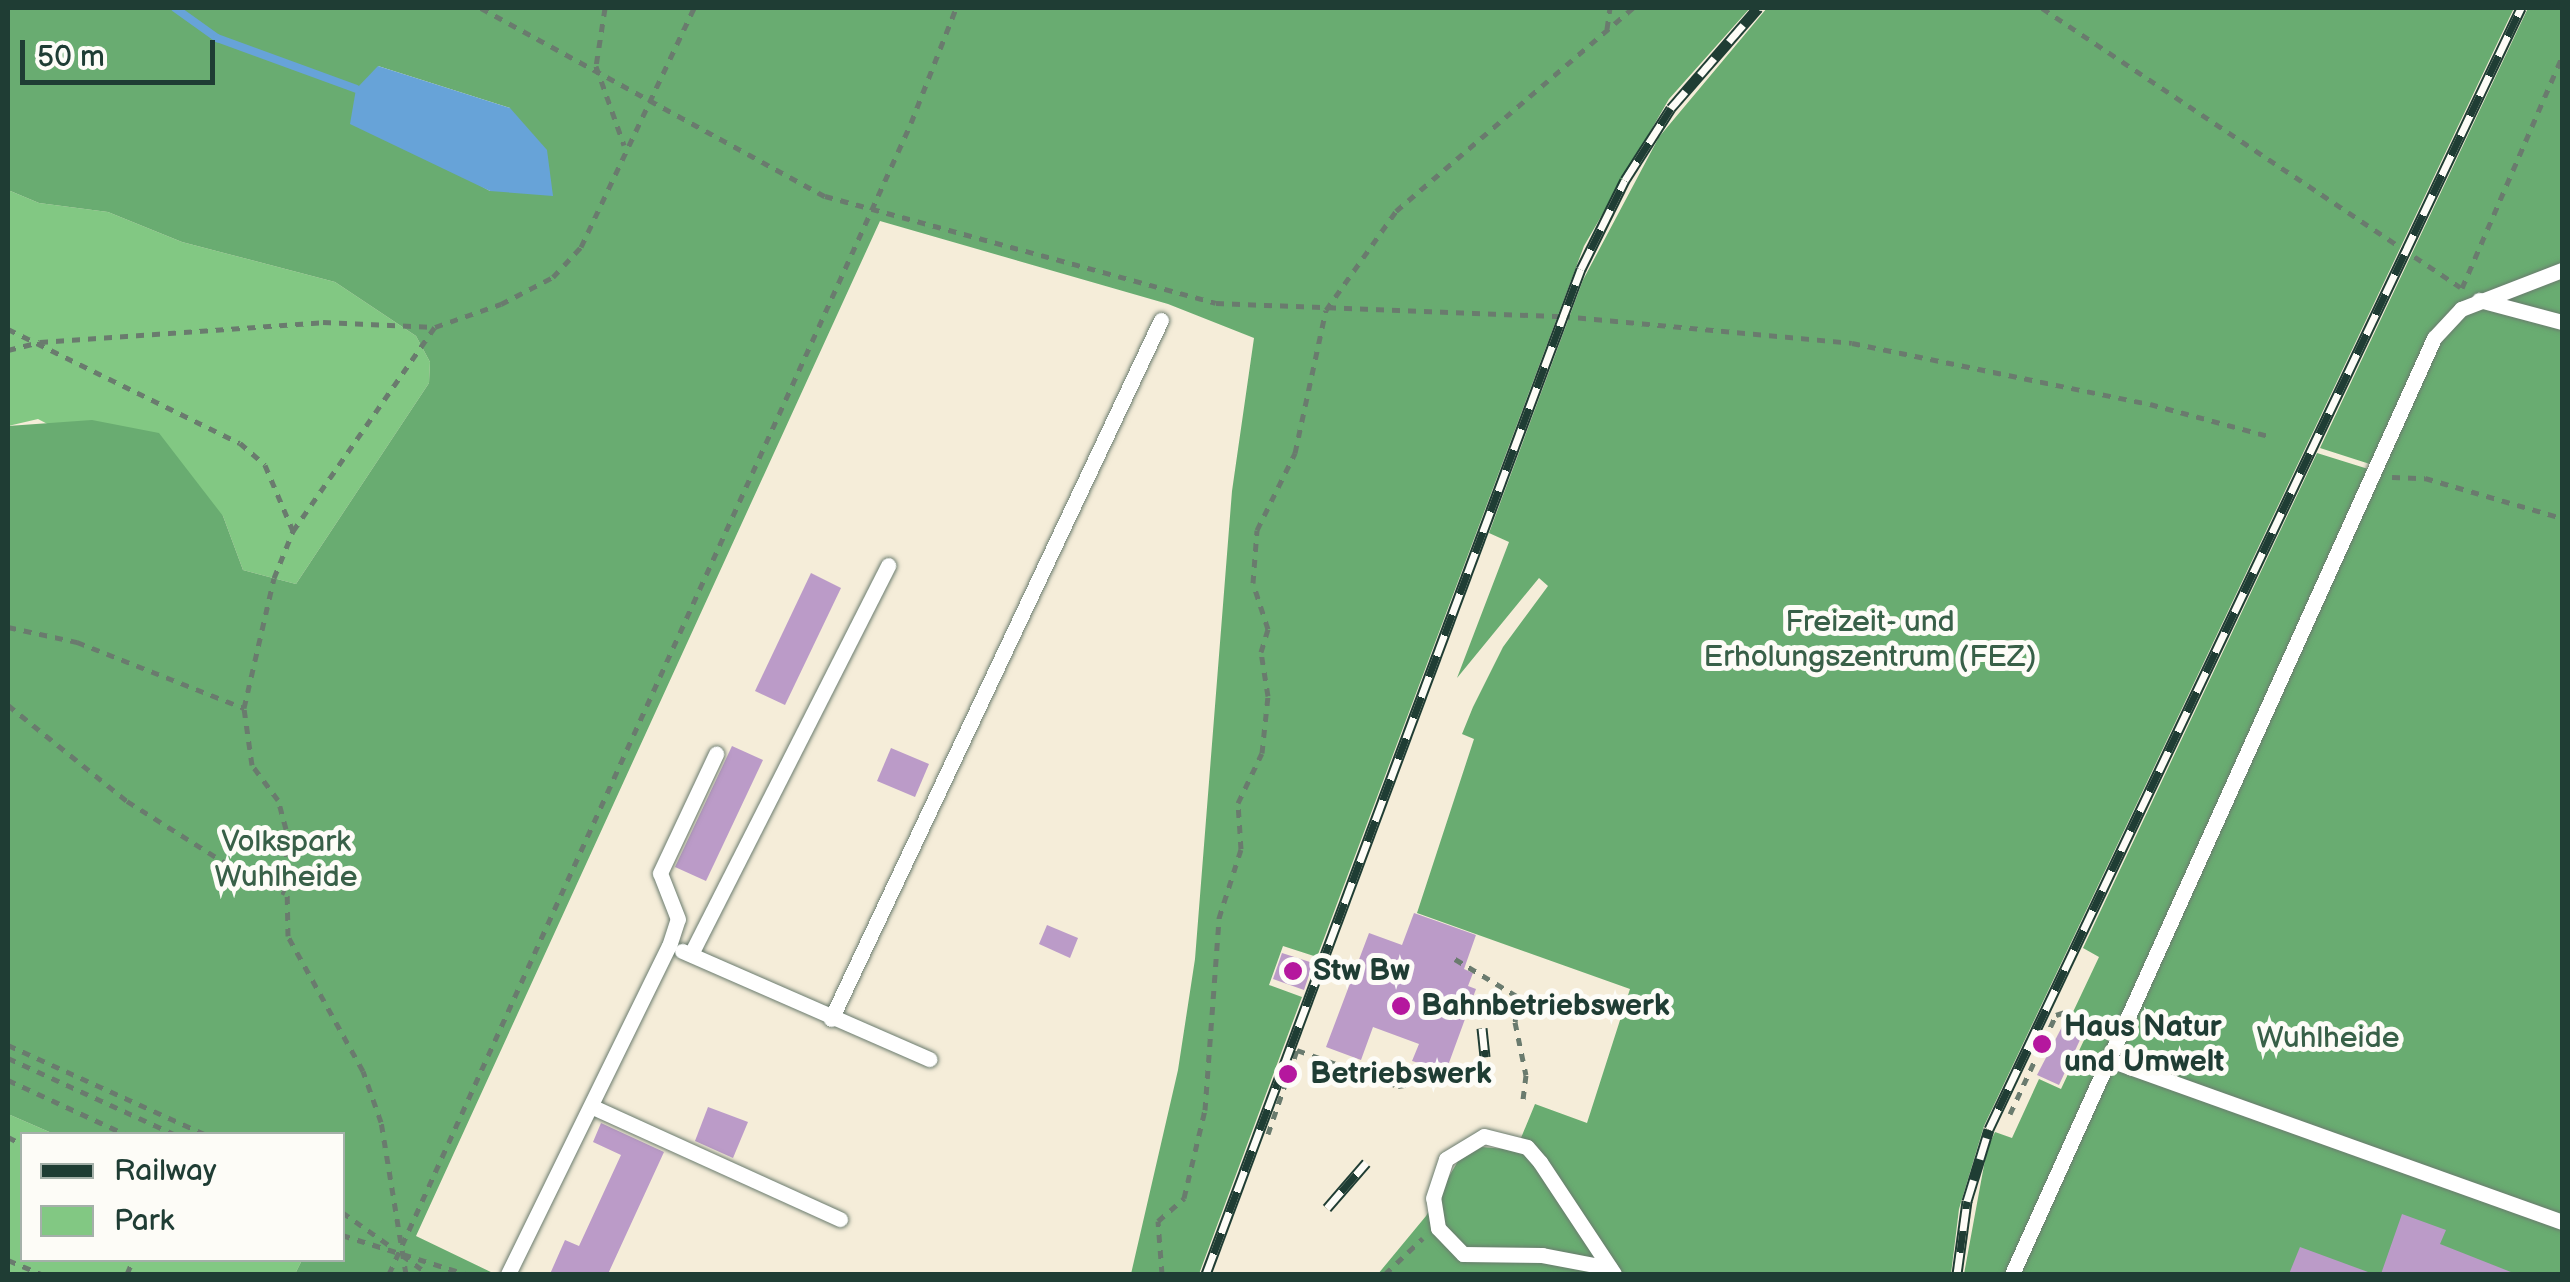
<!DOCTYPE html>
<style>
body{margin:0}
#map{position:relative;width:2570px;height:1282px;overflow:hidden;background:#f5edd9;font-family:"Balsamiq Sans",sans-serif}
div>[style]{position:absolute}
.green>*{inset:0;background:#82c883}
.forest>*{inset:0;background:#69ac71}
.water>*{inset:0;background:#67a3d8}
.stream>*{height:8px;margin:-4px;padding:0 4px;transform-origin:4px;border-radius:4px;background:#67a3d8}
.building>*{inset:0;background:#bb9bc8}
.path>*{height:5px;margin-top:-2.5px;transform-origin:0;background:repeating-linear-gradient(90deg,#6a7b6e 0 8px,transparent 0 16px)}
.roads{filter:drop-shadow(0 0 2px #6a7b6e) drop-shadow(0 0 2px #6a7b6e)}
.lane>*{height:15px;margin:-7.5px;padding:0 7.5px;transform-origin:7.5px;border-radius:7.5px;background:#fff}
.rail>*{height:11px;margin-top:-5.5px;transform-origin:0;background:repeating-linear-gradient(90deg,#fdfcf7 0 22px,#1f3d34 0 44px);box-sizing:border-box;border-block:2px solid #1f3d34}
.dots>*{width:28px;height:28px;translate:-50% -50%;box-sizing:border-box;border:5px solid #fdfcf7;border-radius:50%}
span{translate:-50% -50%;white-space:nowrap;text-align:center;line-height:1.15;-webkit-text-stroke:10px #fdfcf7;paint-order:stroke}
.park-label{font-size:30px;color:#386048}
.poi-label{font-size:30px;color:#1f3d34;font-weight:700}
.left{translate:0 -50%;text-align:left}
.frame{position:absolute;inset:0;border:10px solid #1f3d34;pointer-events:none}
.legend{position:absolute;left:20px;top:1132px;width:325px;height:130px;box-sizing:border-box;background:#fdfcf7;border:2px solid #a4b0a9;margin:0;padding:12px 18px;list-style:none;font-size:30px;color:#1f3d34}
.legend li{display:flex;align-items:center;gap:20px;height:50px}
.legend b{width:50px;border:2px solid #a4b0a9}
.scale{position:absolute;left:20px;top:40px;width:195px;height:45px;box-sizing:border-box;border:5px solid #1f3d34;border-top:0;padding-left:12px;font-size:30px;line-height:35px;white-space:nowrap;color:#1f3d34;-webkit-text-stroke:8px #fdfcf7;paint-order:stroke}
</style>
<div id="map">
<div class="green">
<i style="clip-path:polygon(8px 190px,39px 203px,108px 212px,182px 242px,335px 282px,416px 336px,430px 362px,429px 383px,296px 584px,243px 570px,223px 516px,38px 419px,8px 426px)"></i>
<i style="clip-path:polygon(8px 1114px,54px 1134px,22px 1134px,22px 1260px,302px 1260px,295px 1274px,8px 1274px)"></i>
</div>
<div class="forest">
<i style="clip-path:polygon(evenodd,8px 8px,1750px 8px,1669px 99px,1584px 246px,1317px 957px,1283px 946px,1269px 985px,1302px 997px,1199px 1274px,1131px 1274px,1178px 1070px,1195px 959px,1232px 491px,1254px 338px,1168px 304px,880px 221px,416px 1236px,495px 1274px,295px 1274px,302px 1260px,342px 1260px,342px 1134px,54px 1134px,8px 1114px,8px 426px,92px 420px,159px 433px,223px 516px,243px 570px,296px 584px,429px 383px,430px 362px,416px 336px,335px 282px,182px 242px,108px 212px,39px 203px,8px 190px,8px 8px,378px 66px,510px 108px,490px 191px,438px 162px,378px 66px)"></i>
<i style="clip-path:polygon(1767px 8px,2514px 8px,1984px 1126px,1959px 1209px,1951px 1274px,1378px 1274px,1426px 1216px,1458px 1161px,1482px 1147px,1516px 1150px,1535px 1104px,1587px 1123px,1630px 989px,1417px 913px,1474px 739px,1462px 734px,1473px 707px,1503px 647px,1548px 586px,1539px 578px,1457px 678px,1509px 542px,1489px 533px,1583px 280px,1659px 137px)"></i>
<i style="clip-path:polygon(2528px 8px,2562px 8px,2562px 267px,2446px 317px,2376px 466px,2320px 448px)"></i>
<i style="clip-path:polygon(2562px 272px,2562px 1274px,1964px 1274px,1987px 1149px,1995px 1132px,2012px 1138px,2039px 1079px,2061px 1089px,2093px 1021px,2073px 1012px,2099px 957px,2083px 948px,2317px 453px,2381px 473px,2449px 322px)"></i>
</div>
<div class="water">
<i style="clip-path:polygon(378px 66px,510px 108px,547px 150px,553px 196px,490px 191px,350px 124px,356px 89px)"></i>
</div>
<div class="stream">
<i style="left:175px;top:8px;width:52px;rotate:35.5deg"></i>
<i style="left:217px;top:38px;width:148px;rotate:20.1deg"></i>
</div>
<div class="building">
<i style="clip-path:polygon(811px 573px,841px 588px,785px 705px,755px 691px)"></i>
<i style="clip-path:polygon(732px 746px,763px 760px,706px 881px,675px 867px)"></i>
<i style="clip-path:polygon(891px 748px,929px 764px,915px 797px,877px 781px)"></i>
<i style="clip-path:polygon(1414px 913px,1476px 935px,1464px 969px,1473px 973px,1468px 986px,1476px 989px,1446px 1071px,1412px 1061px,1419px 1044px,1373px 1027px,1361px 1060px,1326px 1047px,1369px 933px,1402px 945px)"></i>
<i style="clip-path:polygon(1047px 925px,1078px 938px,1070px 958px,1039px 944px)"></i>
<i style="clip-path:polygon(1282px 953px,1313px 963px,1304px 990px,1273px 979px)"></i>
<i style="clip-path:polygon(2066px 1019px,2086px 1027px,2059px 1085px,2037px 1075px)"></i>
<i style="clip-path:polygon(708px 1107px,748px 1122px,733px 1158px,695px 1141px)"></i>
<i style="clip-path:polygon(601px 1123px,664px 1152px,608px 1274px,550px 1274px,565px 1240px,579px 1246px,621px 1155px,593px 1142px)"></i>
<i style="clip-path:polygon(2402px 1214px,2446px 1230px,2440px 1244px,2516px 1274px,2381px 1274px)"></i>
<i style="clip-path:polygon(2300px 1247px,2368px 1272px,2368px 1274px,2289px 1274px)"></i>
</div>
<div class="path">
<i style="left:481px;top:8px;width:392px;rotate:28.7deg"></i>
<i style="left:825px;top:196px;width:405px;rotate:15.3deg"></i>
<i style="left:1216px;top:303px;width:346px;rotate:2.2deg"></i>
<i style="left:1562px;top:316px;width:291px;rotate:5.3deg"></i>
<i style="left:1852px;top:343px;width:304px;rotate:11.6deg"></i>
<i style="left:2150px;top:404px;width:126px;rotate:15.1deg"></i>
<i style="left:605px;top:8px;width:59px;rotate:98.8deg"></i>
<i style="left:596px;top:66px;width:84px;rotate:70.5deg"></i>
<i style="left:2042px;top:8px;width:503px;rotate:33.72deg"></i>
<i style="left:1607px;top:29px;width:21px;rotate:-82deg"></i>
<i style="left:2462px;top:288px;width:252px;rotate:-66.6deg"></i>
<i style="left:8px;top:329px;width:258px;rotate:26.2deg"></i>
<i style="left:240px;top:443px;width:33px;rotate:41deg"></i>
<i style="left:265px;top:465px;width:72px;rotate:67deg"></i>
<i style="left:8px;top:350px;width:33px;rotate:-14deg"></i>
<i style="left:40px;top:342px;width:284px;rotate:-4deg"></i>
<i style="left:323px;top:322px;width:112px;rotate:2.6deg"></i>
<i style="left:435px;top:327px;width:70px;rotate:-19.2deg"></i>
<i style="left:501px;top:304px;width:59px;rotate:-27.4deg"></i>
<i style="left:553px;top:277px;width:41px;rotate:-47deg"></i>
<i style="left:581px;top:247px;width:264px;rotate:-64.7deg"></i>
<i style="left:2392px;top:477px;width:33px;rotate:2deg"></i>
<i style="left:2425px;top:478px;width:143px;rotate:16.3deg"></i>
<i style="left:8px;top:627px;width:71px;rotate:12.3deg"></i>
<i style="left:77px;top:642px;width:180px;rotate:21.6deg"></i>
<i style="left:8px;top:705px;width:153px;rotate:38.9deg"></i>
<i style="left:127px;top:801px;width:131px;rotate:32.2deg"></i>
<i style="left:238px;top:871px;width:52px;rotate:25.1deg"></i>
<i style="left:1455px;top:959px;width:76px;rotate:31deg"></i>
<i style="left:1520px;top:998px;width:25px;rotate:102deg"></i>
<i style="left:1515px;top:1022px;width:54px;rotate:78.3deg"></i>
<i style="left:1526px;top:1075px;width:25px;rotate:97deg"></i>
<i style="left:8px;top:1045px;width:215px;rotate:24.4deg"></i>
<i style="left:8px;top:1058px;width:183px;rotate:24.6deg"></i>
<i style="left:8px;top:1080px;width:129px;rotate:24.8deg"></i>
<i style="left:2010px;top:1114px;width:109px;rotate:-65.1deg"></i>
<i style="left:2056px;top:1015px;width:9px;rotate:-18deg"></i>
<i style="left:2065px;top:1012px;width:43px;rotate:24.8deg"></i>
<i style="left:1268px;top:1134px;width:89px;rotate:-71deg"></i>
<i style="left:1297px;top:1050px;width:107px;rotate:19.6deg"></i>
<i style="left:1398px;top:1086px;width:13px;rotate:-9deg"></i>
<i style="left:8px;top:1137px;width:16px;rotate:27deg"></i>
<i style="left:342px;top:1212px;width:62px;rotate:35.2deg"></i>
<i style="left:342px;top:1235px;width:130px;rotate:17.5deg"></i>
<i style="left:402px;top:1255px;width:32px;rotate:36deg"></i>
<i style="left:8px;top:1260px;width:36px;rotate:23deg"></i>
<i style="left:127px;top:1274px;width:15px;rotate:-67deg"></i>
<i style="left:389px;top:1274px;width:1264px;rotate:-65.6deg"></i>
<i style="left:911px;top:123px;width:123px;rotate:-68.6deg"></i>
<i style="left:406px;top:1274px;width:154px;rotate:-99.3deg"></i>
<i style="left:381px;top:1122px;width:54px;rotate:-109.4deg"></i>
<i style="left:363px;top:1071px;width:154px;rotate:-119.1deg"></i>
<i style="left:288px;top:936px;width:107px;rotate:-91.1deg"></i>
<i style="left:286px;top:829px;width:30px;rotate:-105deg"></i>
<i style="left:278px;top:800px;width:44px;rotate:-126.6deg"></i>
<i style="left:252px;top:765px;width:58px;rotate:-98deg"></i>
<i style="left:244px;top:708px;width:133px;rotate:-77deg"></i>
<i style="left:274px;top:578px;width:51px;rotate:-68deg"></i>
<i style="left:293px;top:531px;width:249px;rotate:-55.2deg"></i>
<i style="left:1162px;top:1274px;width:53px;rotate:-94.3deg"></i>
<i style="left:1158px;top:1221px;width:35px;rotate:-41deg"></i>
<i style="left:1184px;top:1198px;width:90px;rotate:-76.6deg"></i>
<i style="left:1205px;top:1110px;width:193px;rotate:-85.8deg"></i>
<i style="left:1219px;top:918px;width:72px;rotate:-72.3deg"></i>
<i style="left:1241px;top:849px;width:46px;rotate:-93.7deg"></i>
<i style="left:1238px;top:803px;width:55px;rotate:-64.4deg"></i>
<i style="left:1262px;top:753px;width:57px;rotate:-84deg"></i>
<i style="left:1268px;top:696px;width:45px;rotate:-99deg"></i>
<i style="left:1261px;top:652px;width:24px;rotate:-73deg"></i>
<i style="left:1268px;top:629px;width:48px;rotate:-108.1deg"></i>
<i style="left:1253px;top:583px;width:53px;rotate:-85.7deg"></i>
<i style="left:1257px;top:530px;width:86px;rotate:-63.7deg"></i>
<i style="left:1295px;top:453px;width:146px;rotate:-77.8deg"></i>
<i style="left:1326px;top:310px;width:121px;rotate:-54.7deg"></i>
<i style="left:1396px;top:211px;width:312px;rotate:-40.6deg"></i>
<i style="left:1385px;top:1274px;width:52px;rotate:-43.5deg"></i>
</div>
<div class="roads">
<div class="lane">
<i style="left:2479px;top:300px;width:86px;rotate:14.8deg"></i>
<i style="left:682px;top:951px;width:270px;rotate:23.6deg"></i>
<i style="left:691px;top:954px;width:436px;rotate:-63.1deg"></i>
<i style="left:831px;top:1019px;width:773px;rotate:-64.73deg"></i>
<i style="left:2110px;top:1060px;width:480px;rotate:19.7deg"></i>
<i style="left:595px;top:1108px;width:269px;rotate:24.4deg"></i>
<i style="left:1610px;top:1268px;width:69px;rotate:-169.2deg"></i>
<i style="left:1542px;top:1255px;width:79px;rotate:-179.3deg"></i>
<i style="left:1463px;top:1254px;width:36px;rotate:-134deg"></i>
<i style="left:1438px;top:1228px;width:30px;rotate:-99deg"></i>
<i style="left:1433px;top:1198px;width:41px;rotate:-71.6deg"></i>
<i style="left:1446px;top:1159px;width:44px;rotate:-31.2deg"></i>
<i style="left:1484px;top:1136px;width:44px;rotate:14.3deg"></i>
<i style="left:1527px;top:1147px;width:20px;rotate:49deg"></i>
<i style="left:1540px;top:1162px;width:134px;rotate:56.5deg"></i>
<i style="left:508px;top:1274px;width:365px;rotate:-63.9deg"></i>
<i style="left:669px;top:946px;width:28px;rotate:-72deg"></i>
<i style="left:678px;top:919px;width:49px;rotate:-111.4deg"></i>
<i style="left:660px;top:873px;width:132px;rotate:-64.8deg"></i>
<i style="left:2012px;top:1274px;width:1027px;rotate:-65.73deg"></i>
<i style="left:2434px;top:338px;width:40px;rotate:-47deg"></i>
<i style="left:2461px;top:309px;width:108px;rotate:-21.1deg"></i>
</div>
</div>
<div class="rail">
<i style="left:1482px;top:1028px;width:29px;rotate:84deg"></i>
<i style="left:1327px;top:1208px;width:60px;rotate:-49.1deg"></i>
<i style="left:1206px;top:1274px;width:1073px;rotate:-69.54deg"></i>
<i style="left:1581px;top:269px;width:99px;rotate:-63.7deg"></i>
<i style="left:1625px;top:180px;width:85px;rotate:-57.4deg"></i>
<i style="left:1671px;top:108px;width:133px;rotate:-49deg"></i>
<i style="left:1957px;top:1274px;width:74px;rotate:-82.2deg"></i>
<i style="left:1967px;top:1201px;width:75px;rotate:-73deg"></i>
<i style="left:1989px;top:1129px;width:1241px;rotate:-64.61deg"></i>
</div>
<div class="dots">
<i style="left:1293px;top:971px;background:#b5179e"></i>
<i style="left:1401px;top:1006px;background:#b5179e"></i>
<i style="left:2042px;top:1044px;background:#b5179e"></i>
<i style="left:1288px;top:1074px;background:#b5179e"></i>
</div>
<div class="park-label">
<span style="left:1870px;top:639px">Freizeit- und<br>Erholungszentrum (FEZ)</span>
<span style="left:286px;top:859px">Volkspark<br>Wuhlheide</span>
<span style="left:2328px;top:1038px">Wuhlheide</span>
</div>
<div class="poi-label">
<span class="left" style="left:1313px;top:971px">Stw Bw</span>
<span class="left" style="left:1421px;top:1006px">Bahnbetriebswerk</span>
<span class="left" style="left:2064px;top:1044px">Haus Natur<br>und Umwelt</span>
<span class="left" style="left:1310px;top:1074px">Betriebswerk</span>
</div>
<div class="frame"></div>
<ul class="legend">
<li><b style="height:12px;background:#1f3d34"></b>Railway</li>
<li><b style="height:28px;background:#82c883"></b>Park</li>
</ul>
<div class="scale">50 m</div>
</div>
